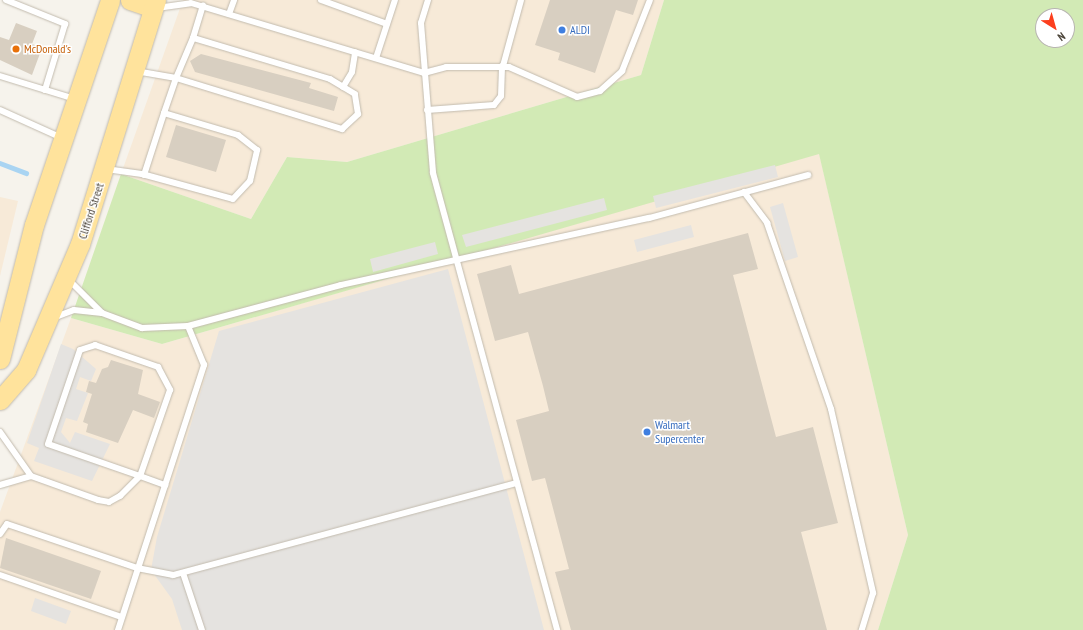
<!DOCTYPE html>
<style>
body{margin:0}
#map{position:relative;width:1083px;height:630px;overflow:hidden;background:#f6f3ec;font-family:"PT Sans Narrow",sans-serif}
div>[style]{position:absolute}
.commercial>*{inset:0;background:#f7ead8}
.green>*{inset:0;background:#d2eab5}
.parking>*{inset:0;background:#e5e3e0}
.stream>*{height:4.5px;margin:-2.25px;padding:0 2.25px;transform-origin:2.25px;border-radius:2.25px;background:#a9d4f2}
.building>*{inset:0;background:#d8cfc1}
.roads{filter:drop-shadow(0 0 1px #c2bbae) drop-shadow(0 0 1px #c2bbae)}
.lane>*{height:6px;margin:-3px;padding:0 3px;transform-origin:3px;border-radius:3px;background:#fff}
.primary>*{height:19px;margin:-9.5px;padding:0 9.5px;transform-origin:9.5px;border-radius:9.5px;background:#ffe39c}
.dots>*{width:11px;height:11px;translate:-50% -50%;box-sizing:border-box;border:2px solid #fff;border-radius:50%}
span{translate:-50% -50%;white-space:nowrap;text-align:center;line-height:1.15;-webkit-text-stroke:3px #fff;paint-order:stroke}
.shop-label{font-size:12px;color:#366cbe}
.left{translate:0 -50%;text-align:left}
.food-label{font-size:12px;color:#c56008}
.street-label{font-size:12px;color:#4b4439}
.north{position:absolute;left:1035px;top:8px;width:40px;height:40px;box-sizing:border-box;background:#fff;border:1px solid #b7b4b0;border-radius:50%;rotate:143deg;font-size:11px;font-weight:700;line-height:16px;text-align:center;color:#4b4439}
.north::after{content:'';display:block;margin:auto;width:14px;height:18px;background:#fc3f1d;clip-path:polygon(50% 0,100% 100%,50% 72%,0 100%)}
</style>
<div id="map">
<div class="commercial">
<i style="clip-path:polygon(183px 0,664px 0,641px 75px,347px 162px,287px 157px,251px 219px,121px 174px)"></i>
<i style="clip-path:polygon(819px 153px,908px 535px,878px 630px,0 630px,0 512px,71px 318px,162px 344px)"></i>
<i style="clip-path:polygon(0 197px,18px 201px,0 276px)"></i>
</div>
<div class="green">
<i style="clip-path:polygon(evenodd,664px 0,1083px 0,1083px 630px,878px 630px,908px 535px,819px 154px,162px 344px,71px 318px,121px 174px,251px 219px,287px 157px,347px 162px,641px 75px,664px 0,1043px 16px,1067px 16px,1067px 40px,1043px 40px,1043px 16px)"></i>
</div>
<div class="parking">
<i style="clip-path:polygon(775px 165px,778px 177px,656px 208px,653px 196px)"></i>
<i style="clip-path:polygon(604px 198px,607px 210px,466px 247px,462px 235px)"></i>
<i style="clip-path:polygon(783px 203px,798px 257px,785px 261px,770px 207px)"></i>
<i style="clip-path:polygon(691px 225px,694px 237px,637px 252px,634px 240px)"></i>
<i style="clip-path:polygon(435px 242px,438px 254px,373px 272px,370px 259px)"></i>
<i style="clip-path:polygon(448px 269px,544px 630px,182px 630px,172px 599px,151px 570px,157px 537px,219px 331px)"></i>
<i style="clip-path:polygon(61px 344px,73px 349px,96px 369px,91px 381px,80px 377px,76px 389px,88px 393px,77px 421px,66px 418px,61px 432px,70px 443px,75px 432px,110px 444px,92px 481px,34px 461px,39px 448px,27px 443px)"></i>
<i style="clip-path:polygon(35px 598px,71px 611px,66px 624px,31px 611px)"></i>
</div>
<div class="stream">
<i style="left:0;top:163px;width:28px;rotate:21deg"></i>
</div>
<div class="building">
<i style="clip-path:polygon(550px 0,638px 0,633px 15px,616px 10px,595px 73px,558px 60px,560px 53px,535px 45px)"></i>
<i style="clip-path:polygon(16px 23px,37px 31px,32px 44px,42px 48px,32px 75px,0 60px,0 37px,9px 40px)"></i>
<i style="clip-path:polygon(201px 54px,311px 83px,309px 88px,338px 97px,334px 111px,195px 72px,190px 61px)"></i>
<i style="clip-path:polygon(176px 125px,226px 140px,216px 172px,166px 157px)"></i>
<i style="clip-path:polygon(748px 233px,758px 269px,733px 275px,776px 437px,813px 427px,838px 523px,801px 532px,827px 630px,571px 630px,555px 572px,569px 569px,545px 478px,532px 481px,516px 420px,549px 411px,543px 386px,528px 332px,495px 341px,477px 274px,511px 265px,519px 294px)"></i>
<i style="clip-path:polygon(111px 360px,143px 370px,138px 394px,160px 402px,154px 418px,133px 410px,118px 443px,86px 432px,88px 424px,83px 422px,92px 394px,86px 392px,89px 381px,96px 383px,102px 369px,108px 367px)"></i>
<i style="clip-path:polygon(6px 538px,101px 571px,91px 599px,0 568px)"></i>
</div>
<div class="roads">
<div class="lane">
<i style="left:6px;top:0;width:64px;rotate:22.1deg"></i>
<i style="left:65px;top:24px;width:69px;rotate:106.9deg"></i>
<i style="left:321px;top:0;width:70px;rotate:20deg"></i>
<i style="left:428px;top:0;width:24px;rotate:107deg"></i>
<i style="left:421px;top:23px;width:150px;rotate:85.4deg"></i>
<i style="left:433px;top:173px;width:474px;rotate:74.8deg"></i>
<i style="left:157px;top:8px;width:34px;rotate:-8deg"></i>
<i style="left:191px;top:3px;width:243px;rotate:16.7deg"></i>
<i style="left:424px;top:73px;width:23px;rotate:-15deg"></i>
<i style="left:446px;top:67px;width:63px"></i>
<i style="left:509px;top:67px;width:74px;rotate:23.8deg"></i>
<i style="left:577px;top:97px;width:24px;rotate:-15deg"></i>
<i style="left:600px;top:91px;width:30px;rotate:-42deg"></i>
<i style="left:622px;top:71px;width:76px;rotate:-68.5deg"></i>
<i style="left:229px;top:14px;width:15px;rotate:-70deg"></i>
<i style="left:193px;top:38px;width:34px;rotate:-73deg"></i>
<i style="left:376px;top:58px;width:61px;rotate:-71.9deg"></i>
<i style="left:503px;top:66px;width:68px;rotate:-74.7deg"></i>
<i style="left:0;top:76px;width:78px;rotate:17deg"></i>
<i style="left:343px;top:87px;width:17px;rotate:-59deg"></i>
<i style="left:352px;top:72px;width:20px;rotate:-81deg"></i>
<i style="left:0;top:110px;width:68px;rotate:24.3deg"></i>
<i style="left:427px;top:110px;width:67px;rotate:-4.3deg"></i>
<i style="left:494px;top:105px;width:11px;rotate:-52deg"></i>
<i style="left:501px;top:96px;width:30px;rotate:-88deg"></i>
<i style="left:106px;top:169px;width:36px;rotate:8deg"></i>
<i style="left:142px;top:174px;width:94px;rotate:15.4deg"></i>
<i style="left:233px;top:199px;width:25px;rotate:-47deg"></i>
<i style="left:250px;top:181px;width:32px;rotate:-77deg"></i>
<i style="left:257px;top:150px;width:24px;rotate:-142deg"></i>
<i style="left:238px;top:135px;width:77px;rotate:-163.4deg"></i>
<i style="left:164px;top:113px;width:37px;rotate:-71deg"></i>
<i style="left:176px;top:78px;width:174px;rotate:17.1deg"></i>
<i style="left:342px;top:129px;width:22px;rotate:-43deg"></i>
<i style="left:358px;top:114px;width:20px;rotate:-99deg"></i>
<i style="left:355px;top:94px;width:29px;rotate:-149deg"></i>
<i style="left:330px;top:79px;width:143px;rotate:-163.3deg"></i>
<i style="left:193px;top:38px;width:43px;rotate:113deg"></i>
<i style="left:176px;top:78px;width:41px;rotate:-170.1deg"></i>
<i style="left:144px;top:175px;width:65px;rotate:-72.1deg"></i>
<i style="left:744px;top:192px;width:39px;rotate:53deg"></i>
<i style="left:767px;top:223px;width:197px;rotate:71deg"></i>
<i style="left:831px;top:409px;width:189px;rotate:77.1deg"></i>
<i style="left:873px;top:593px;width:39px;rotate:107deg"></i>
<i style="left:68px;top:279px;width:48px;rotate:45deg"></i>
<i style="left:53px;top:318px;width:22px;rotate:-21deg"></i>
<i style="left:74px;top:310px;width:28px;rotate:6deg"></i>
<i style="left:102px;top:313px;width:43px;rotate:20.6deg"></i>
<i style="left:142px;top:328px;width:46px;rotate:-2.5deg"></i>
<i style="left:188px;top:326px;width:158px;rotate:-15deg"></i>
<i style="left:341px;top:285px;width:315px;rotate:-12.3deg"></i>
<i style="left:649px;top:218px;width:165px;rotate:-15.1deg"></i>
<i style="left:0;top:432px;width:54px;rotate:54.8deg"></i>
<i style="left:31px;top:476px;width:71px;rotate:19.7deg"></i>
<i style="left:98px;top:500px;width:11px;rotate:10deg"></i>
<i style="left:109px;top:502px;width:13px;rotate:-29deg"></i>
<i style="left:120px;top:496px;width:28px;rotate:-45deg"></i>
<i style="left:140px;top:476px;width:97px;rotate:-160.8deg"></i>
<i style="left:48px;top:444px;width:99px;rotate:-71.2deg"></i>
<i style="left:80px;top:350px;width:16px;rotate:-18deg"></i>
<i style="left:95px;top:345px;width:67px;rotate:19.2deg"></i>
<i style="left:158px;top:367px;width:26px;rotate:62deg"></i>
<i style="left:170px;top:390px;width:91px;rotate:109.2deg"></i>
<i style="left:140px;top:476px;width:27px;rotate:20deg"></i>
<i style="left:0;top:485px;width:32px;rotate:-16deg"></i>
<i style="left:0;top:534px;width:12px;rotate:-55deg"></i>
<i style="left:7px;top:524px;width:137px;rotate:18.7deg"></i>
<i style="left:137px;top:568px;width:37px;rotate:11deg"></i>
<i style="left:173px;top:575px;width:356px;rotate:-15deg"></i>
<i style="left:183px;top:573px;width:60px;rotate:71.6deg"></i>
<i style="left:0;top:575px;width:128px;rotate:19.1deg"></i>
<i style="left:118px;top:630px;width:279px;rotate:-72deg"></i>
<i style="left:204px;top:365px;width:42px;rotate:-112.3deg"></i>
</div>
<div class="primary">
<i style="left:130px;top:0;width:24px;rotate:19deg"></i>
<i style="left:0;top:359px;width:138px;rotate:-75.8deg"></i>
<i style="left:34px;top:225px;width:237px;rotate:-71.3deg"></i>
<i style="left:0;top:400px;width:40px;rotate:-49deg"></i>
<i style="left:26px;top:370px;width:137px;rotate:-66.8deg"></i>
<i style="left:80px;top:244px;width:256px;rotate:-72.7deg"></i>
</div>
</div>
<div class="dots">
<i style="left:562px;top:30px;background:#3f7fe0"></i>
<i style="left:16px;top:49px;background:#e8710a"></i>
<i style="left:647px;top:432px;background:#3f7fe0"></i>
</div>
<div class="shop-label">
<span class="left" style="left:570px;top:30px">ALDI</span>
<span class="left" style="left:655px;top:432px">Walmart<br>Supercenter</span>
</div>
<div class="food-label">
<span class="left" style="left:24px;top:49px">McDonald's</span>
</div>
<div class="street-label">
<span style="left:91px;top:211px;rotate:-72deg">Clifford Street</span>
</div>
<div class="north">N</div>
</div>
